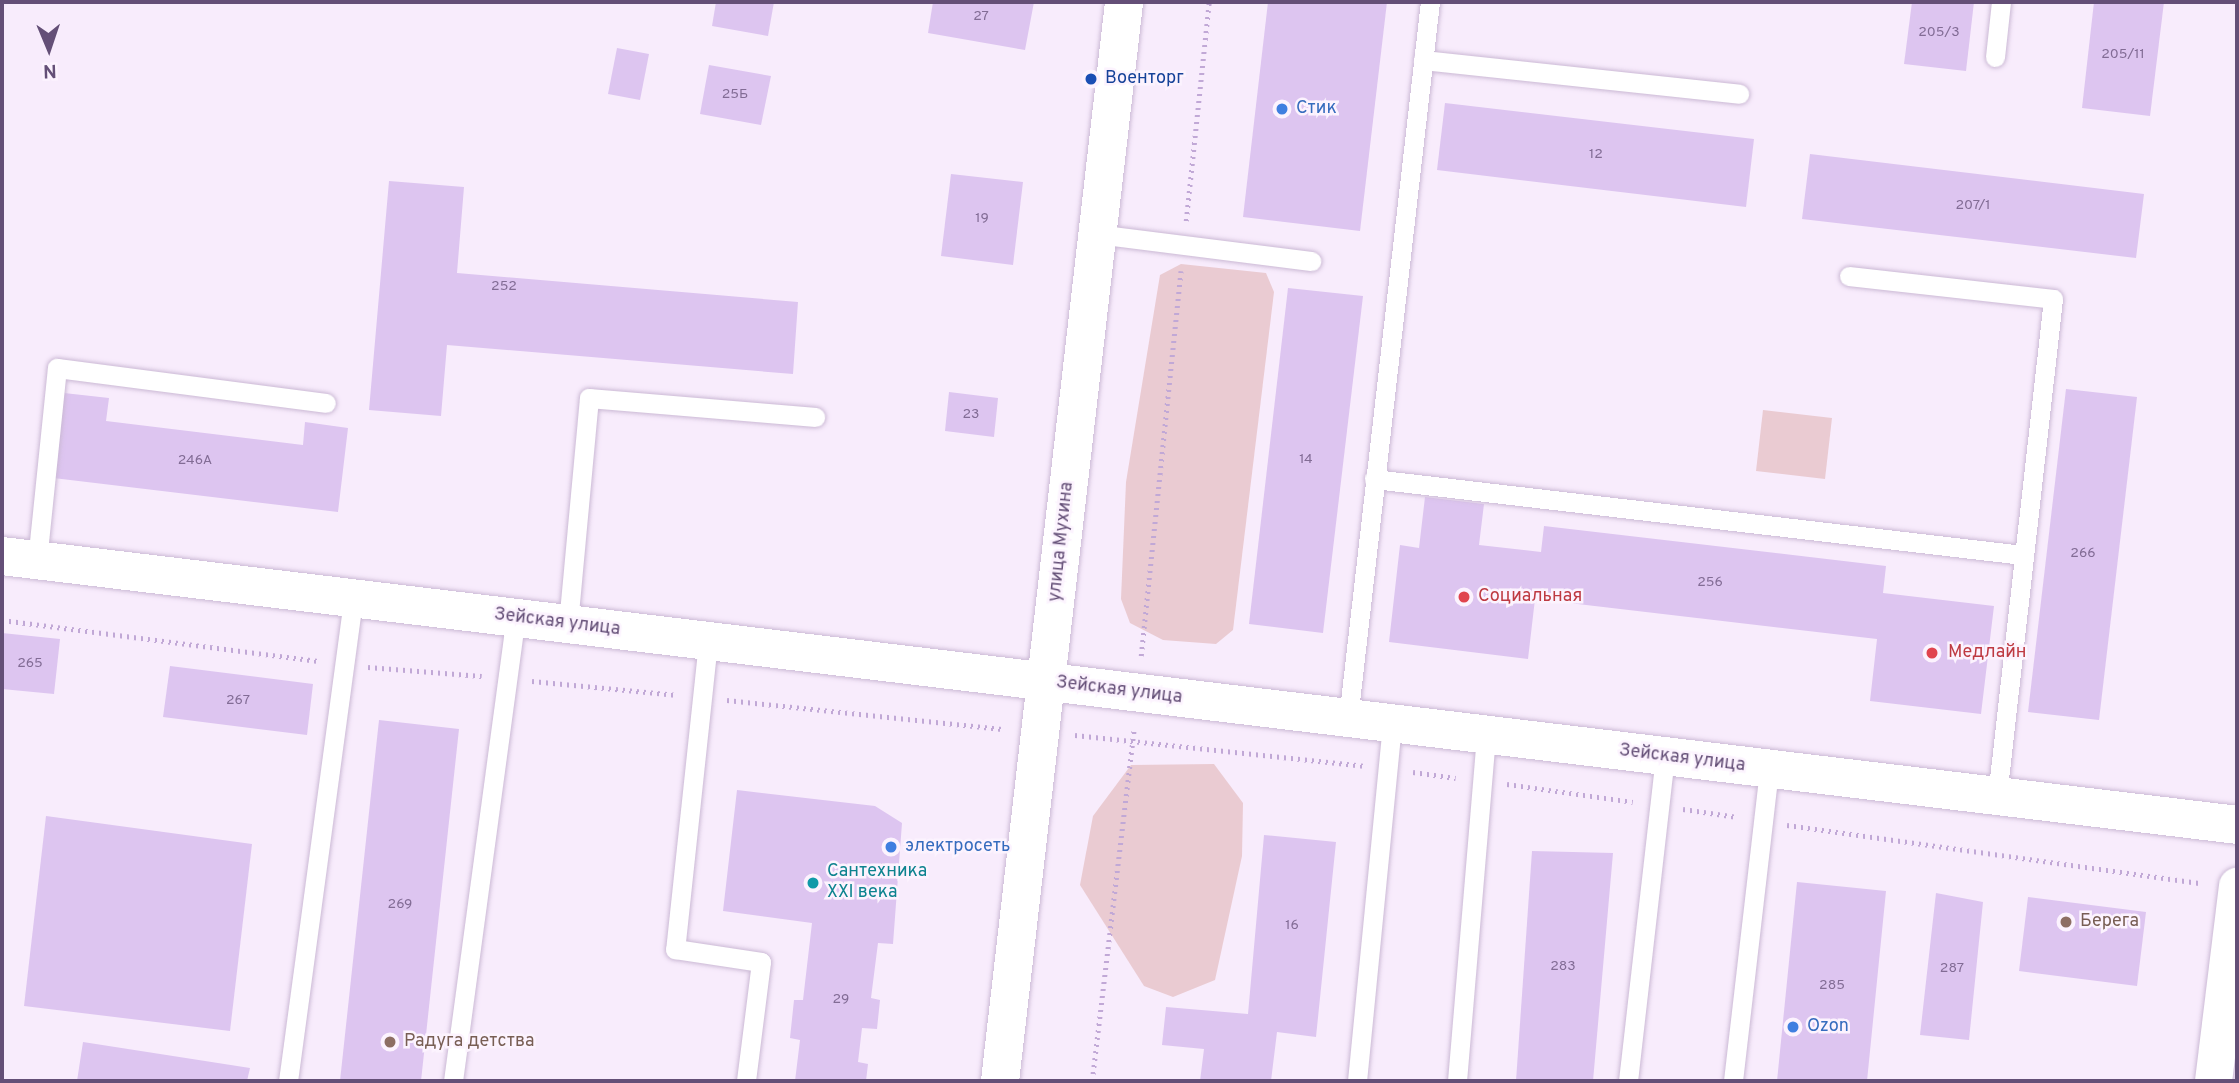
<!DOCTYPE html>
<meta charset="utf-8">
<style>
body{margin:0}
#map{position:relative;width:2239px;height:1083px;overflow:hidden;background:#f8ecfc;font-family:Overpass,sans-serif}
div>[style]{position:absolute}
.green>*{inset:0;background:#eacbd2}
.building>*{inset:0;background:#ddc5f0}
.path>*{height:4.5px;margin-top:-2.25px;transform-origin:0;background:repeating-linear-gradient(90deg,#c1a8d6 0 2px,transparent 0 7px)}
.roads{filter:drop-shadow(0 0 2px #cbb9d5) drop-shadow(0 0 2px #cbb9d5)}
.lane>*{height:19px;margin:-9.5px;padding:0 9.5px;transform-origin:9.5px;border-radius:9.5px;background:#fff}
.street>*{height:37px;margin:-18.5px;padding:0 18.5px;transform-origin:18.5px;border-radius:18.5px;background:#fff}
.secondary>*{height:38px;margin:-19px;padding:0 19px;transform-origin:19px;border-radius:19px;background:#fff}
.dots>*{width:19px;height:19px;translate:-50% -50%;box-sizing:border-box;border:4px solid #fcf3fe;border-radius:50%}
span{translate:-50% -50%;white-space:nowrap;text-align:center;line-height:1.15;-webkit-text-stroke:5px #fcf3fe;paint-order:stroke}
.number-label{font-size:14px;color:#826c95}
.number-label span{-webkit-text-stroke-width:0}
.transit-label{font-size:18px;color:#164399}
.left{translate:0 -50%;text-align:left}
.shop-label{font-size:18px;color:#366cbe}
.street-label{font-size:18px;color:#644f77}
.health-label{font-size:18px;color:#be3a42}
.culture-label{font-size:18px;color:#0d838f}
.education-label{font-size:18px;color:#785e54}
.frame{position:absolute;inset:0;border:4px solid #644f77;pointer-events:none}
.north{position:absolute;left:14px;top:14px;width:70px;height:70px;-webkit-text-stroke:5px #fcf3fe;paint-order:stroke;rotate:178deg;font-size:19px;font-weight:700;line-height:28px;text-align:center;color:#644f77}
.north::after{content:'';display:block;margin:auto;width:24px;height:32px;background:#644f77;clip-path:polygon(50% 0,100% 100%,50% 72%,0 100%)}
</style>
<div id="map">
<div class="green">
<i style="clip-path:polygon(1181px 264px,1266px 273px,1274px 292px,1233px 630px,1216px 644px,1163px 640px,1130px 623px,1121px 599px,1126px 482px,1160px 275px)"></i>
<i style="clip-path:polygon(1763px 410px,1832px 418px,1825px 479px,1756px 471px)"></i>
<i style="clip-path:polygon(1214px 764px,1243px 803px,1242px 856px,1215px 980px,1173px 997px,1144px 986px,1080px 885px,1093px 816px,1131px 765px)"></i>
</div>
<div class="building">
<i style="clip-path:polygon(716px 2px,774px 2px,768px 36px,712px 26px)"></i>
<i style="clip-path:polygon(933px 2px,1034px 2px,1025px 50px,928px 33px)"></i>
<i style="clip-path:polygon(1268px 2px,1387px 2px,1360px 231px,1243px 217px)"></i>
<i style="clip-path:polygon(1912px 2px,1974px 2px,1966px 71px,1904px 64px)"></i>
<i style="clip-path:polygon(2094px 2px,2164px 2px,2150px 116px,2082px 108px)"></i>
<i style="clip-path:polygon(617px 48px,649px 54px,640px 100px,608px 94px)"></i>
<i style="clip-path:polygon(709px 65px,771px 76px,761px 125px,700px 114px)"></i>
<i style="clip-path:polygon(1445px 103px,1754px 139px,1746px 207px,1437px 170px)"></i>
<i style="clip-path:polygon(1810px 154px,2144px 194px,2136px 258px,1802px 219px)"></i>
<i style="clip-path:polygon(951px 174px,1023px 182px,1013px 265px,941px 256px)"></i>
<i style="clip-path:polygon(389px 181px,464px 187px,457px 273px,798px 302px,793px 374px,447px 345px,441px 416px,369px 410px)"></i>
<i style="clip-path:polygon(1288px 288px,1363px 296px,1323px 633px,1249px 624px)"></i>
<i style="clip-path:polygon(2066px 389px,2137px 397px,2099px 720px,2028px 712px)"></i>
<i style="clip-path:polygon(55px 392px,109px 398px,106px 421px,303px 445px,305px 422px,348px 428px,338px 512px,45px 477px)"></i>
<i style="clip-path:polygon(949px 392px,998px 398px,994px 437px,945px 431px)"></i>
<i style="clip-path:polygon(1425px 497px,1484px 504px,1479px 545px,1541px 552px,1544px 526px,1886px 566px,1883px 593px,1994px 606px,1981px 714px,1870px 701px,1877px 639px,1535px 599px,1528px 659px,1389px 642px,1400px 545px,1419px 548px)"></i>
<i style="clip-path:polygon(2px 633px,60px 639px,54px 694px,2px 689px)"></i>
<i style="clip-path:polygon(170px 666px,313px 684px,307px 735px,163px 717px)"></i>
<i style="clip-path:polygon(379px 720px,459px 729px,421px 1081px,340px 1081px)"></i>
<i style="clip-path:polygon(737px 790px,875px 806px,902px 823px,893px 944px,878px 943px,871px 998px,880px 1000px,877px 1029px,862px 1028px,858px 1062px,868px 1064px,866px 1081px,795px 1081px,800px 1040px,790px 1038px,794px 1000px,803px 1000px,812px 923px,723px 911px)"></i>
<i style="clip-path:polygon(46px 816px,252px 844px,230px 1031px,24px 1006px)"></i>
<i style="clip-path:polygon(1264px 835px,1336px 842px,1316px 1037px,1277px 1032px,1271px 1081px,1200px 1081px,1204px 1049px,1162px 1045px,1166px 1007px,1248px 1014px)"></i>
<i style="clip-path:polygon(1532px 851px,1613px 853px,1593px 1081px,1516px 1081px)"></i>
<i style="clip-path:polygon(1797px 882px,1886px 891px,1867px 1081px,1777px 1081px)"></i>
<i style="clip-path:polygon(1936px 893px,1983px 902px,1969px 1040px,1920px 1035px)"></i>
<i style="clip-path:polygon(2028px 897px,2146px 912px,2137px 986px,2019px 971px)"></i>
<i style="clip-path:polygon(83px 1042px,250px 1068px,247px 1081px,77px 1081px)"></i>
</div>
<div class="path">
<i style="left:1186px;top:221px;width:220px;rotate:-84deg"></i>
<i style="left:2px;top:620px;width:319px;rotate:7.4deg"></i>
<i style="left:1141px;top:656px;width:387px;rotate:-84.1deg"></i>
<i style="left:368px;top:667px;width:114px;rotate:4.5deg"></i>
<i style="left:532px;top:681px;width:146px;rotate:5.5deg"></i>
<i style="left:727px;top:700px;width:279px;rotate:6deg"></i>
<i style="left:1075px;top:735px;width:290px;rotate:6.1deg"></i>
<i style="left:1413px;top:772px;width:43px;rotate:7.9deg"></i>
<i style="left:1507px;top:784px;width:127px;rotate:8.1deg"></i>
<i style="left:1683px;top:809px;width:55px;rotate:8.4deg"></i>
<i style="left:1787px;top:825px;width:418px;rotate:8deg"></i>
<i style="left:1092px;top:1081px;width:355px;rotate:-83.2deg"></i>
</div>
<div class="roads">
<div class="lane">
<i style="left:1995px;top:57px;width:55px;rotate:-83.8deg"></i>
<i style="left:1423px;top:60px;width:318px;rotate:6.1deg"></i>
<i style="left:1097px;top:234px;width:216px;rotate:7.2deg"></i>
<i style="left:1849px;top:276px;width:205px;rotate:6.4deg"></i>
<i style="left:2053px;top:299px;width:501px;rotate:96.42deg"></i>
<i style="left:1374px;top:479px;width:653px;rotate:6.68deg"></i>
<i style="left:37px;top:561px;width:194px;rotate:-84.1deg"></i>
<i style="left:57px;top:368px;width:271px;rotate:7.4deg"></i>
<i style="left:568px;top:624px;width:227px;rotate:-84.7deg"></i>
<i style="left:589px;top:398px;width:227px;rotate:4.8deg"></i>
<i style="left:708px;top:642px;width:309px;rotate:96.1deg"></i>
<i style="left:675px;top:949px;width:87px;rotate:8.6deg"></i>
<i style="left:761px;top:962px;width:120px;rotate:97.2deg"></i>
<i style="left:1348px;top:719px;width:722px;rotate:-83.48deg"></i>
<i style="left:288px;top:1081px;width:487px;rotate:-82.3deg"></i>
<i style="left:453px;top:1081px;width:467px;rotate:-82.3deg"></i>
<i style="left:1357px;top:1081px;width:359px;rotate:-84.4deg"></i>
<i style="left:1457px;top:1081px;width:346px;rotate:-85.2deg"></i>
<i style="left:1628px;top:1081px;width:326px;rotate:-83.5deg"></i>
<i style="left:1733px;top:1081px;width:313px;rotate:-83.4deg"></i>
</div>
<div class="street">
<i style="left:2213px;top:1081px;width:197px;rotate:-83deg"></i>
</div>
<div class="secondary">
<i style="left:2px;top:556px;width:2251px;rotate:6.86deg"></i>
<i style="left:1000px;top:1081px;width:1086px;rotate:-83.44deg"></i>
</div>
</div>
<div class="dots">
<i style="left:1091px;top:79px;background:#1a4fb4"></i>
<i style="left:1282px;top:109px;background:#3f7fe0"></i>
<i style="left:1464px;top:597px;background:#e0444e"></i>
<i style="left:1932px;top:653px;background:#e0444e"></i>
<i style="left:891px;top:847px;background:#3f7fe0"></i>
<i style="left:813px;top:883px;background:#0f9aa8"></i>
<i style="left:2066px;top:922px;background:#8d6e63"></i>
<i style="left:1793px;top:1027px;background:#3f7fe0"></i>
<i style="left:390px;top:1042px;background:#8d6e63"></i>
</div>
<div class="number-label">
<span style="left:981px;top:17px">27</span>
<span style="left:1939px;top:33px">205/3</span>
<span style="left:2123px;top:55px">205/11</span>
<span style="left:735px;top:95px">25Б</span>
<span style="left:1596px;top:155px">12</span>
<span style="left:1973px;top:206px">207/1</span>
<span style="left:982px;top:219px">19</span>
<span style="left:504px;top:287px">252</span>
<span style="left:971px;top:415px">23</span>
<span style="left:1306px;top:460px">14</span>
<span style="left:195px;top:461px">246А</span>
<span style="left:2083px;top:554px">266</span>
<span style="left:1710px;top:583px">256</span>
<span style="left:30px;top:664px">265</span>
<span style="left:238px;top:701px">267</span>
<span style="left:400px;top:905px">269</span>
<span style="left:1292px;top:926px">16</span>
<span style="left:1563px;top:967px">283</span>
<span style="left:1952px;top:969px">287</span>
<span style="left:1832px;top:986px">285</span>
<span style="left:841px;top:1000px">29</span>
</div>
<div class="transit-label">
<span class="left" style="left:1105px;top:79px">Военторг</span>
</div>
<div class="shop-label">
<span class="left" style="left:1296px;top:109px">Стик</span>
<span class="left" style="left:905px;top:847px">электросеть</span>
<span class="left" style="left:1807px;top:1027px">Ozon</span>
</div>
<div class="street-label">
<span style="left:1062px;top:542px;rotate:-84deg">улица Мухина</span>
<span style="left:557px;top:623px;rotate:7deg">Зейская улица</span>
<span style="left:1119px;top:691px;rotate:7deg">Зейская улица</span>
<span style="left:1682px;top:759px;rotate:7deg">Зейская улица</span>
</div>
<div class="health-label">
<span class="left" style="left:1478px;top:597px">Социальная</span>
<span class="left" style="left:1948px;top:653px">Медлайн</span>
</div>
<div class="culture-label">
<span class="left" style="left:827px;top:883px">Сантехника<br>XXI века</span>
</div>
<div class="education-label">
<span class="left" style="left:2080px;top:922px">Берега</span>
<span class="left" style="left:404px;top:1042px">Радуга детства</span>
</div>
<div class="frame"></div>
<div class="north">N</div>
</div>
